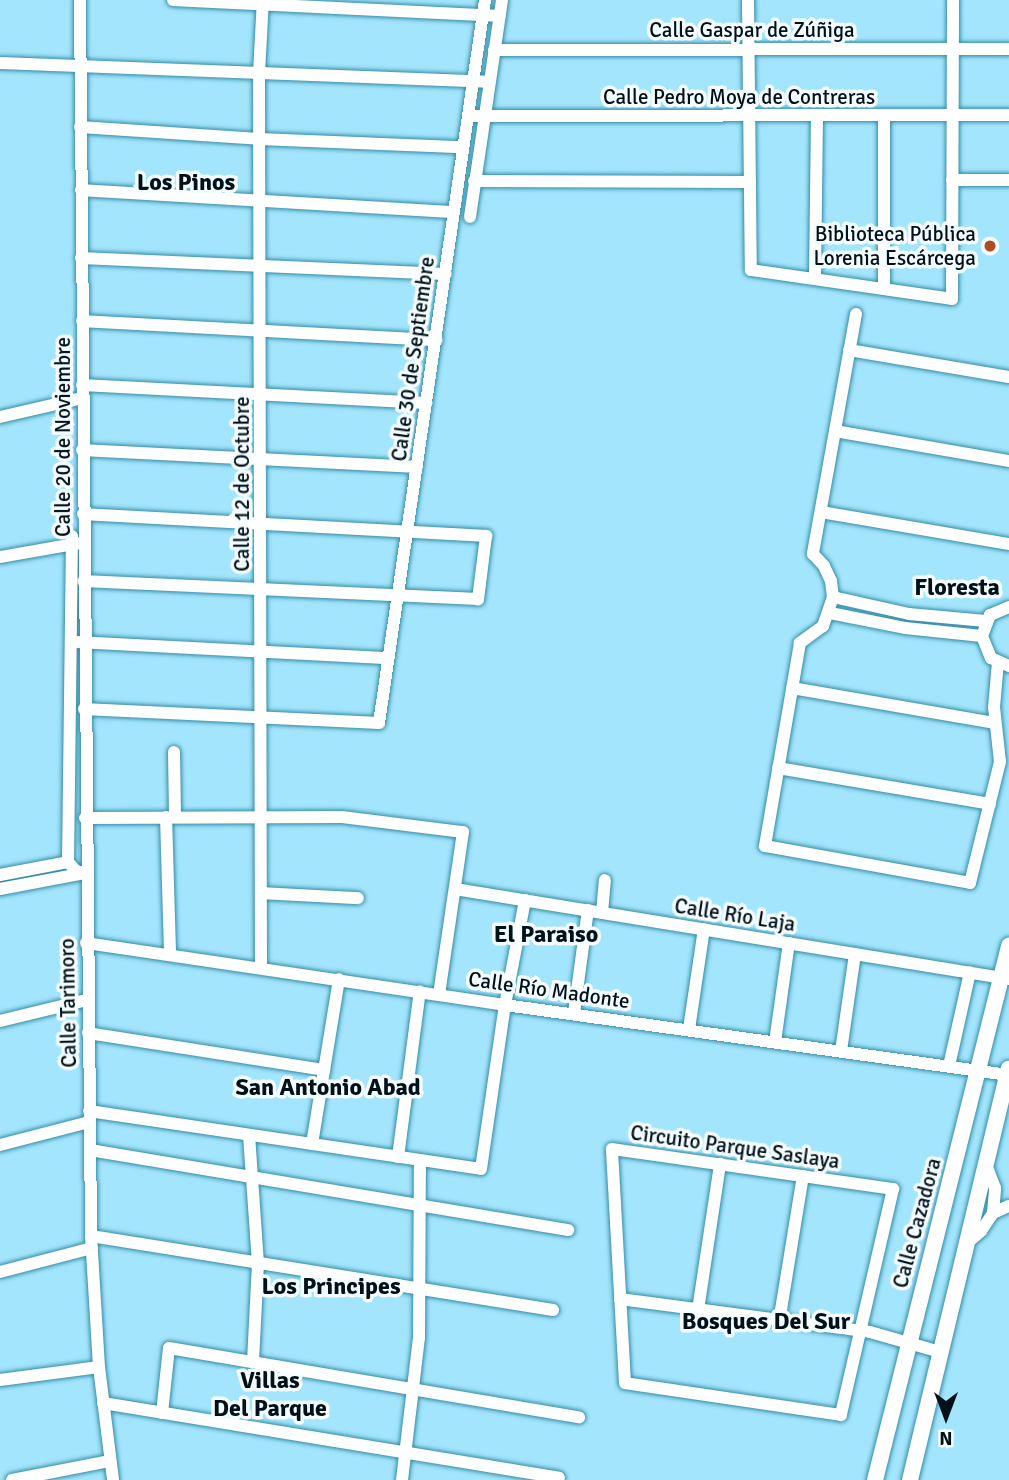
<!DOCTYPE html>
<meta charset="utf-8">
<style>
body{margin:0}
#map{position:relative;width:1009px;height:1480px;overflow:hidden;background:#a3e5fc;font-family:Signika,sans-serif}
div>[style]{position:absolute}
.roads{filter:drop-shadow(0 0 2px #348da8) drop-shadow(0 0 2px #348da8)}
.street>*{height:12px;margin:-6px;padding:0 6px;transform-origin:6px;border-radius:6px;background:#fff}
.secondary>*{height:16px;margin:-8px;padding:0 8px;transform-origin:8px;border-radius:8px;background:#fff}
.dots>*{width:19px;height:19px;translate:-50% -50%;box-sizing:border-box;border:4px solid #f4fcff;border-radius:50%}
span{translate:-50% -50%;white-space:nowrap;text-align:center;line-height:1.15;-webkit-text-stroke:7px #f4fcff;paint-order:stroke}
.street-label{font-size:21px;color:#001119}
.poi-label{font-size:21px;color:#001119}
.right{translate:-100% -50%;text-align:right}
.quarter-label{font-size:24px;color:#001119;font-weight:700}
.north{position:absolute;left:911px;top:1382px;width:70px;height:70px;-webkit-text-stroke:5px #f4fcff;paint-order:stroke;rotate:180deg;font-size:19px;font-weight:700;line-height:28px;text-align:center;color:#001119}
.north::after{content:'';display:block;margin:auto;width:24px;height:32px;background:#001119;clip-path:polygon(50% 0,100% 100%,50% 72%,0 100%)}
</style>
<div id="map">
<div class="roads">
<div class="street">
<i style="left:80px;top:0;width:1236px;rotate:89.49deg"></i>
<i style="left:91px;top:1236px;width:131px;rotate:86.5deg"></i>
<i style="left:99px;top:1367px;width:114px;rotate:82.9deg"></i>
<i style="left:173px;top:0;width:327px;rotate:2.8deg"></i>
<i style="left:748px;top:0;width:270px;rotate:89.4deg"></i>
<i style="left:751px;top:270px;width:203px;rotate:8.2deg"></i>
<i style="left:952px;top:299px;width:299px;rotate:-89.8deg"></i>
<i style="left:494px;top:50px;width:515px;rotate:-0.11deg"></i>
<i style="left:0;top:63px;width:489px;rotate:2.2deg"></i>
<i style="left:884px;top:115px;width:174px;rotate:90deg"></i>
<i style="left:469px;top:116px;width:540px;rotate:-0.11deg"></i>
<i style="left:80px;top:127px;width:179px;rotate:3.8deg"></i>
<i style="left:259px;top:139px;width:203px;rotate:2.3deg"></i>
<i style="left:952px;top:180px;width:57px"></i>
<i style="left:474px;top:181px;width:276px;rotate:0.2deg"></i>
<i style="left:81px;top:190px;width:373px;rotate:3.4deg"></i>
<i style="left:470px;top:217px;width:219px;rotate:-81.6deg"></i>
<i style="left:81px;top:258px;width:365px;rotate:2.5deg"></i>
<i style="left:815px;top:279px;width:163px;rotate:-89.3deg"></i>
<i style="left:856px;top:314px;width:244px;rotate:100.2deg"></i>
<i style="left:813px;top:554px;width:16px;rotate:47deg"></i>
<i style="left:824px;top:566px;width:17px;rotate:65deg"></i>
<i style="left:831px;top:581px;width:16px;rotate:83deg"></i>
<i style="left:833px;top:597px;width:31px;rotate:109deg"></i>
<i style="left:823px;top:626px;width:29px;rotate:144deg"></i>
<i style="left:800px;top:643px;width:206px;rotate:99.8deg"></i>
<i style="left:765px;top:846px;width:208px;rotate:10.2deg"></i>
<i style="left:970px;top:883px;width:125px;rotate:-76.1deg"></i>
<i style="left:1000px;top:762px;width:55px;rotate:-96.2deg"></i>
<i style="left:994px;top:707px;width:45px;rotate:-84.9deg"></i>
<i style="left:82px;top:321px;width:355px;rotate:3.1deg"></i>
<i style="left:849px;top:350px;width:162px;rotate:9.6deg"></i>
<i style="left:82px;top:385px;width:345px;rotate:3deg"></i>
<i style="left:0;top:417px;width:84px;rotate:-13deg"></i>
<i style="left:835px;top:431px;width:177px;rotate:9.8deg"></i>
<i style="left:82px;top:450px;width:335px;rotate:2.9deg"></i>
<i style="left:821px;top:512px;width:191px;rotate:9.7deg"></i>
<i style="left:83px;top:514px;width:404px;rotate:3.1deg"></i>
<i style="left:486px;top:536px;width:64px;rotate:97.2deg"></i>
<i style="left:478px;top:599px;width:395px;rotate:-177.4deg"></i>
<i style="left:72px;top:536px;width:326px;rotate:90.7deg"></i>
<i style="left:68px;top:862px;width:12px;rotate:48deg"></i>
<i style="left:76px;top:871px;width:9px;rotate:13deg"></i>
<i style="left:0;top:557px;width:80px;rotate:-10deg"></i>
<i style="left:833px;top:597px;width:78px;rotate:12.6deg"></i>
<i style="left:909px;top:614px;width:77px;rotate:5.2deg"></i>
<i style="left:1009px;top:607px;width:21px;rotate:157deg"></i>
<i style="left:990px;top:615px;width:22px;rotate:111deg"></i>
<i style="left:982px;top:636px;width:24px;rotate:68deg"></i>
<i style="left:991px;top:658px;width:20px;rotate:24deg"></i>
<i style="left:830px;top:613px;width:76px;rotate:11.3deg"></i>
<i style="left:905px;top:628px;width:77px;rotate:5.9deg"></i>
<i style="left:78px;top:642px;width:310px;rotate:3deg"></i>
<i style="left:792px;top:688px;width:205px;rotate:9.8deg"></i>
<i style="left:84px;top:709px;width:295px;rotate:2.7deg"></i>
<i style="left:379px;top:723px;width:731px;rotate:-81.66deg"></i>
<i style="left:174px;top:752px;width:65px;rotate:89.1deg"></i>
<i style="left:778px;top:768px;width:215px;rotate:9.6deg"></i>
<i style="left:166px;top:817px;width:138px;rotate:88.3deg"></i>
<i style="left:85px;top:818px;width:257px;rotate:-0.2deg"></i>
<i style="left:342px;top:817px;width:122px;rotate:7.1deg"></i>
<i style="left:463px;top:832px;width:164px;rotate:98.4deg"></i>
<i style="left:0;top:875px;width:69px;rotate:-10.8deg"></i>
<i style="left:0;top:889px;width:86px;rotate:-10.7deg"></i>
<i style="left:455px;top:889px;width:561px;rotate:9.23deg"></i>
<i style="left:261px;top:893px;width:97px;rotate:3deg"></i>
<i style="left:602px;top:913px;width:33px;rotate:-85deg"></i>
<i style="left:86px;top:943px;width:424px;rotate:8.4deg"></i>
<i style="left:505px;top:1005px;width:508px;rotate:7.92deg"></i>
<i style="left:261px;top:968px;width:895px;rotate:-90.13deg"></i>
<i style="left:259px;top:73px;width:73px;rotate:-86.9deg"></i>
<i style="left:574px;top:1013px;width:104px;rotate:-82.3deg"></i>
<i style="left:0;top:1021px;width:89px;rotate:-13.6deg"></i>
<i style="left:689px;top:1029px;width:101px;rotate:-81.5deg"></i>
<i style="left:88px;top:1033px;width:239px;rotate:8.9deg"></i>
<i style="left:775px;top:1042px;width:100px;rotate:-82deg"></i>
<i style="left:841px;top:1051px;width:98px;rotate:-81.8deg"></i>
<i style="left:949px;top:1066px;width:96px;rotate:-77.4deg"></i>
<i style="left:89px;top:1111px;width:396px;rotate:8.4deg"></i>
<i style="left:481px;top:1169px;width:166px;rotate:-81.7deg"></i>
<i style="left:505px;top:1005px;width:107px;rotate:-79.2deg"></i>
<i style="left:249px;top:1135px;width:128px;rotate:86deg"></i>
<i style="left:258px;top:1263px;width:98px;rotate:92.9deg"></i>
<i style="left:312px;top:1144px;width:167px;rotate:-80.7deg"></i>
<i style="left:0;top:1145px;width:92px;rotate:-14.5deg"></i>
<i style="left:612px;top:1149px;width:284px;rotate:8.1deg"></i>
<i style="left:893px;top:1189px;width:232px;rotate:103deg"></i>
<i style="left:841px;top:1415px;width:218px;rotate:-171.6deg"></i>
<i style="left:625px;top:1383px;width:234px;rotate:-93.2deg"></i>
<i style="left:90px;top:1150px;width:485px;rotate:9.5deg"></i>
<i style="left:398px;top:1157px;width:167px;rotate:-82.5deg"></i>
<i style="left:993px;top:1213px;width:17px;rotate:-24deg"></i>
<i style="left:91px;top:1236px;width:468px;rotate:9.1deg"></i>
<i style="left:966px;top:1244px;width:20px;rotate:-41deg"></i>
<i style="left:981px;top:1231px;width:22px;rotate:-56deg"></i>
<i style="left:993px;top:1213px;width:25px;rotate:-85deg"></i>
<i style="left:995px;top:1188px;width:26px;rotate:-111deg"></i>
<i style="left:0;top:1272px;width:95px;rotate:-14.6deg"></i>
<i style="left:620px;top:1299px;width:252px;rotate:7.5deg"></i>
<i style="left:870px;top:1332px;width:73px;rotate:15.9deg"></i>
<i style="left:698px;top:1310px;width:148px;rotate:-81.4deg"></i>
<i style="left:779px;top:1322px;width:148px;rotate:-80.7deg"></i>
<i style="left:0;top:1380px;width:100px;rotate:-7.5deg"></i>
<i style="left:103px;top:1403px;width:462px;rotate:9.3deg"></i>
<i style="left:162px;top:1413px;width:65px;rotate:-83.9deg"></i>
<i style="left:169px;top:1348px;width:416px;rotate:9.6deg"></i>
<i style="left:12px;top:1480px;width:100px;rotate:-11deg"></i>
<i style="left:402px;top:1480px;width:143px;rotate:-83.2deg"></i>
<i style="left:419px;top:1338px;width:178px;rotate:-89.7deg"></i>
</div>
<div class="secondary">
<i style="left:875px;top:1480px;width:551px;rotate:-75.91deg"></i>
<i style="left:910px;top:1480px;width:423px;rotate:-76.5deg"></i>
</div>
</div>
<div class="dots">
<i style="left:990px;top:246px;background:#b14c20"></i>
</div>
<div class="street-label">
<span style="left:752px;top:30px">Calle Gaspar de Zúñiga</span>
<span style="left:739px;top:97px">Calle Pedro Moya de Contreras</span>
<span style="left:413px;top:359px;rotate:-82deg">Calle 30 de Septiembre</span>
<span style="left:63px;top:437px;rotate:-90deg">Calle 20 de Noviembre</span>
<span style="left:242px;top:484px;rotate:-90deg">Calle 12 de Octubre</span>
<span style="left:735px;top:915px;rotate:9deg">Calle Río Laja</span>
<span style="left:549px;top:990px;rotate:8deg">Calle Río Madonte</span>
<span style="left:68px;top:1003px;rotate:-91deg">Calle Tarimoro</span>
<span style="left:735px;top:1147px;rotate:8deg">Circuito Parque Saslaya</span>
<span style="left:917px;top:1223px;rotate:-75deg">Calle Cazadora</span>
</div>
<div class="poi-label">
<span class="right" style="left:976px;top:246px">Biblioteca Pública<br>Lorenia Escárcega</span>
</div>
<div class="quarter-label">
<span style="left:186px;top:183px">Los Pinos</span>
<span style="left:957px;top:588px">Floresta</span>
<span style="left:546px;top:935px">El Paraiso</span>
<span style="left:328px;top:1088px">San Antonio Abad</span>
<span style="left:331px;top:1287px">Los Principes</span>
<span style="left:766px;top:1322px">Bosques Del Sur</span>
<span style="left:270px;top:1395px">Villas<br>Del Parque</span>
</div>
<div class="north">N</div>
</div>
